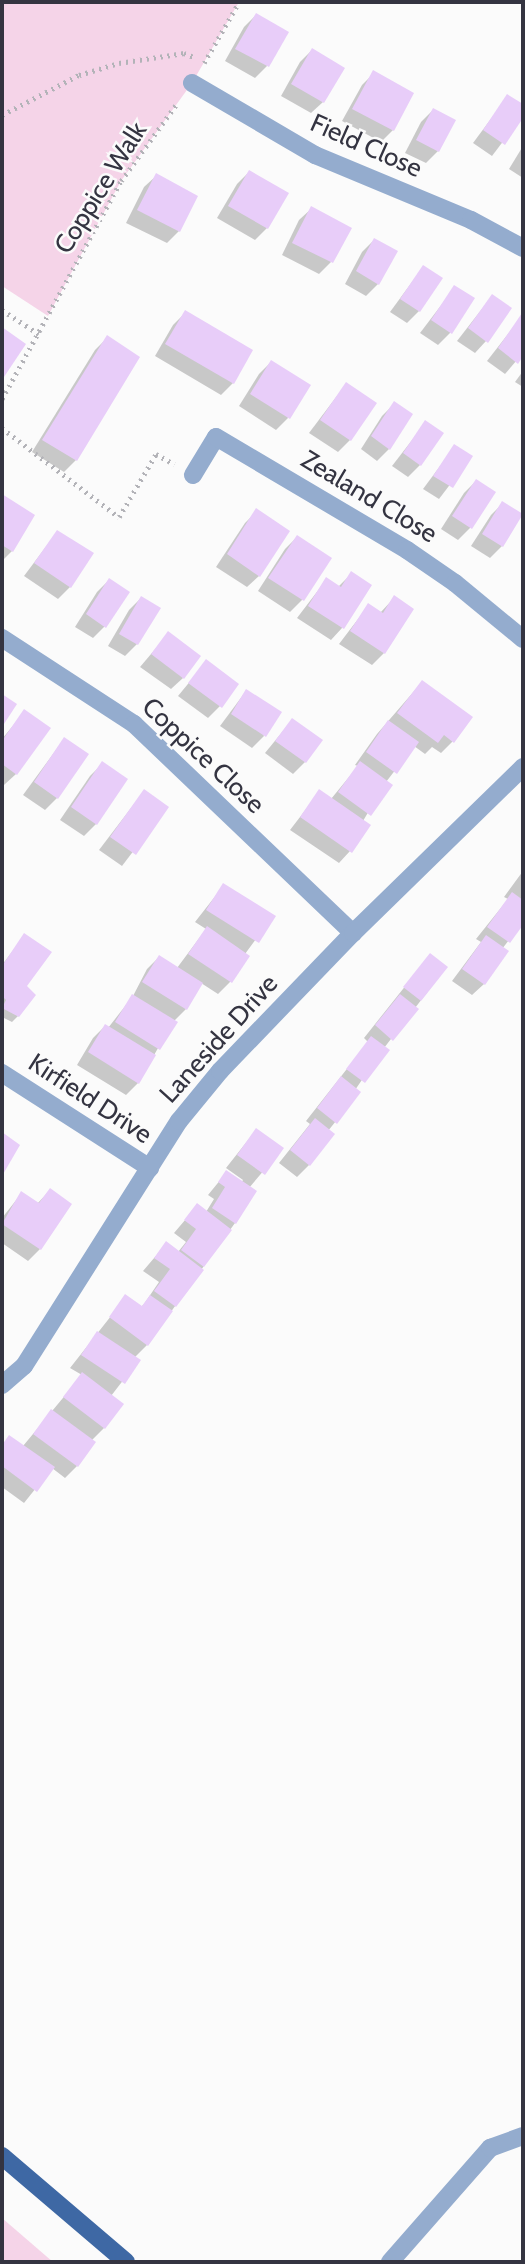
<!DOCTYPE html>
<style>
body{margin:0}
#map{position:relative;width:525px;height:2264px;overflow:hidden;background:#fbfbfb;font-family:Cabin,sans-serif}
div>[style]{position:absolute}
.green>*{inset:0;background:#f5d4e8}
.shadow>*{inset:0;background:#0003}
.building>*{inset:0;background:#e8cdf9}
.path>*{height:4.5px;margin-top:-2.25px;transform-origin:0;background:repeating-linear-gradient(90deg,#b3b3b8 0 2px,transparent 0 7px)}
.minor>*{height:18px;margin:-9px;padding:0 9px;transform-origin:9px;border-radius:9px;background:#94acce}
.major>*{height:18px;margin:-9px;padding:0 9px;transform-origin:9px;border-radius:9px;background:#3e68a4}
span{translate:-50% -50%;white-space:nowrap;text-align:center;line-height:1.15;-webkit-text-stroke:5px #fbfbfb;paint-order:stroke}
.street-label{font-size:26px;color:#343441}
.frame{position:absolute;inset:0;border:4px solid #343441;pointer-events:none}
</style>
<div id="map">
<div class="green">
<i style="clip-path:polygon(2px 2px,239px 2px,192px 83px,121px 181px,48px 316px,2px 286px)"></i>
<i style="clip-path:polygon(2px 2218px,53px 2262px,2px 2262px)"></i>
</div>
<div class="shadow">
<i style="clip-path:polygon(256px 15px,267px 66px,255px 78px,225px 61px,244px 27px)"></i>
<i style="clip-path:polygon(312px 50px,323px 102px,311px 113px,281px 96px,300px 62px)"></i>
<i style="clip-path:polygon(374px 73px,393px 130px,381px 142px,342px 121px,362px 85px)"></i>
<i style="clip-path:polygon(508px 96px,523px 106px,523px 115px,492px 156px,473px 143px)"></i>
<i style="clip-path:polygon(433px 110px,438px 151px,426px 163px,405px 153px,421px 122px)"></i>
<i style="clip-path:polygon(523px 146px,523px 178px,509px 169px)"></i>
<i style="clip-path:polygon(249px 172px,267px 228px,255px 240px,217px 218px,237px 184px)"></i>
<i style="clip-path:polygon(156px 176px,179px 231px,167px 243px,126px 223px,144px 187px)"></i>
<i style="clip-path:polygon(311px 209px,331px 262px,319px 274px,282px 255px,299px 220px)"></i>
<i style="clip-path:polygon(374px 240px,378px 284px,366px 296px,345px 284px,362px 252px)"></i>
<i style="clip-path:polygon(423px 267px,419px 311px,407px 323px,390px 312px)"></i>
<i style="clip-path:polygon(455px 287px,450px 333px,438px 345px,420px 333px)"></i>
<i style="clip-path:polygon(492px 296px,486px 341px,475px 353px,457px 341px)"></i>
<i style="clip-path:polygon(185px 313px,233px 383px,221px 395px,155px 356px,173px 325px)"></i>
<i style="clip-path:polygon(522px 316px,523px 353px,505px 374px,487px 361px)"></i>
<i style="clip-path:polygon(107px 338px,76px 460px,64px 472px,32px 452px,95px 350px)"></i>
<i style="clip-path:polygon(271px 362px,288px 418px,276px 430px,239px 406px,259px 374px)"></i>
<i style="clip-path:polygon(523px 371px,523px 387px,515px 382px)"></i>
<i style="clip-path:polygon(346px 384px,350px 440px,338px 452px,309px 433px)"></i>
<i style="clip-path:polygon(394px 404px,389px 449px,377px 461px,361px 449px,382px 416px)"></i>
<i style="clip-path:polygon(426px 422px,420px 465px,408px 477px,392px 466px)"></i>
<i style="clip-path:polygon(455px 446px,471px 457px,439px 499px,423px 489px)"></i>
<i style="clip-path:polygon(476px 481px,470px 528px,458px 540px,441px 529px,464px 493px)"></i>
<i style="clip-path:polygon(2px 496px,33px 516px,12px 551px,2px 561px)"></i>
<i style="clip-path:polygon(503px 503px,502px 546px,490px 558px,471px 546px,491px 515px)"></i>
<i style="clip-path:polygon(257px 511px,259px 576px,247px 587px,216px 567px,245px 523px)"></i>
<i style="clip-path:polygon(57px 532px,70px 587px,58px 599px,24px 576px)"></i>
<i style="clip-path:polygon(297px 537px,329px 558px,302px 600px,290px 612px,258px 591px,285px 549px)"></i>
<i style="clip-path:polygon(352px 573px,342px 628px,331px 640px,297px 618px,326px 580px,338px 587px)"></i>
<i style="clip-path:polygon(109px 580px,105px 626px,93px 638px,75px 627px,97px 592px)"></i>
<i style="clip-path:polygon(141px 598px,137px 644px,125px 656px,108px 646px,129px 610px)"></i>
<i style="clip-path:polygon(394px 598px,412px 610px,384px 653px,372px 665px,339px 644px,368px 606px,380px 613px)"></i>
<i style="clip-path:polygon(168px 634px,183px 678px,171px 689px,140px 667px)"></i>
<i style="clip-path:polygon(206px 662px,220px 706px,208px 718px,178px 696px)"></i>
<i style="clip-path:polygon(422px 682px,453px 741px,441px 753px,432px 747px,425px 754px,414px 746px,386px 782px,363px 821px,350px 851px,339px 863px,290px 830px,320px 791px,331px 799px,358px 766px,355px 765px,377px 734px)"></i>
<i style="clip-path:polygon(246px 691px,264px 736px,252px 748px,220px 726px)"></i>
<i style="clip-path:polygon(25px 711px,16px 774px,4px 785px,2px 739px)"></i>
<i style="clip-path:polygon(292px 720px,305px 762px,293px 774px,265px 753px)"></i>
<i style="clip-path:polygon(64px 739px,57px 798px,45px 810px,23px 795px)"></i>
<i style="clip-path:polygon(102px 764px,96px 824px,84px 836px,60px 820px,90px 776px)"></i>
<i style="clip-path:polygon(144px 791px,167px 807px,122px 866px,99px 850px)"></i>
<i style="clip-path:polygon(523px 871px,523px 922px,502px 949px,484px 984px,472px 995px,452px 981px,481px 942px,476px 939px,508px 899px,504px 897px)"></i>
<i style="clip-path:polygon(224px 885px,273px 916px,245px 954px,248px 956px,230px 982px,218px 994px,201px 983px,186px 1009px,173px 1022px,138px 1083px,126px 1095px,77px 1065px,93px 1038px,105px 1026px,108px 1028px,133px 996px,147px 969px,159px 957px,177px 968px,206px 929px,195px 922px)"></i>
<i style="clip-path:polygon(24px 936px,25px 986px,18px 1016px,12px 1022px,2px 1017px,2px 965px)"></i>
<i style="clip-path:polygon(430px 955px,446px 968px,384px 1048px,355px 1090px,359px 1092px,328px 1131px,309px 1165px,297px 1177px,279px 1163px,310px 1124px,306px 1121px,368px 1042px,364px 1038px)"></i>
<i style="clip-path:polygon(256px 1130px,282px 1149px,249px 1188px,235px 1223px,147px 1345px,134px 1358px,138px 1361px,111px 1396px,104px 1428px,91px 1441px,77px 1466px,65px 1478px,52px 1468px,24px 1503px,2px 1487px,2px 1445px,10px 1437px,23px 1446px,82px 1375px,70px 1368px,126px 1297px,141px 1307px,144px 1304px,159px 1282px,143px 1271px,166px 1244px,178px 1252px,186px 1242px,174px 1233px,197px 1206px,206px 1212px,214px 1199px,208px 1195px,226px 1173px,241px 1183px,243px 1180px,226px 1168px)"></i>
<i style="clip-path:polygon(50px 1190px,40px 1249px,28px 1261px,2px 1243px,2px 1218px,21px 1194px,37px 1204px)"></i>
</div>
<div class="building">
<i style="clip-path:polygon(256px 13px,289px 32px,269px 67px,235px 49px)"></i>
<i style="clip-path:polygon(312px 48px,345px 68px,324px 103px,291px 84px)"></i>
<i style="clip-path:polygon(373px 70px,414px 93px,394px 131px,352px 109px)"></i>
<i style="clip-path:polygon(507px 94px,523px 104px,523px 118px,505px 145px,483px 130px)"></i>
<i style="clip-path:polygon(433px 108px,456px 120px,439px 152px,416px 140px)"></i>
<i style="clip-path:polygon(249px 170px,289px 193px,268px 229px,228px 206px)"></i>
<i style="clip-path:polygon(156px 173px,198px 196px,180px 232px,137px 210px)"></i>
<i style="clip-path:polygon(311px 206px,352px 228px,333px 263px,292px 243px)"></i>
<i style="clip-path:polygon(374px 238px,398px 251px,379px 285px,356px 271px)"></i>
<i style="clip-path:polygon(423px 265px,443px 278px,420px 312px,400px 299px)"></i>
<i style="clip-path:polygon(454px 285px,475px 298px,452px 334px,431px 320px)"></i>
<i style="clip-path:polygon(492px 294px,512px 308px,488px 343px,468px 328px)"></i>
<i style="clip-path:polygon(185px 310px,253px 350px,234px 384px,165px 344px)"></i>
<i style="clip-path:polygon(522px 313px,523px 356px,518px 364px,498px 348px)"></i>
<i style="clip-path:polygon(2px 327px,26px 344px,4px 377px,2px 376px)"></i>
<i style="clip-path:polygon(107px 335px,140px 357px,77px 461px,42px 440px)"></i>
<i style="clip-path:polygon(271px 360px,311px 385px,290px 419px,250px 394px)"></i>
<i style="clip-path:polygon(346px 382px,377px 403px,351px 441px,320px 420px)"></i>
<i style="clip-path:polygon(394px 401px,413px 414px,390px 450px,371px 436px)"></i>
<i style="clip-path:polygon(425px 420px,444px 433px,421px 466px,403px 453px)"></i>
<i style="clip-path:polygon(454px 444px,473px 456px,453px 488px,433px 476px)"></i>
<i style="clip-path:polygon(476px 479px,496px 492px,472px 529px,452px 516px)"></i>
<i style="clip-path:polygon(2px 494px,35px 515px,13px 552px,2px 545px)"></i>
<i style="clip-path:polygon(502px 501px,523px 514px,503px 547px,482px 534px)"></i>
<i style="clip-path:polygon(256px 508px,290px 531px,260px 577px,227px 554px)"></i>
<i style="clip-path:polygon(57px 530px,94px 553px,71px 588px,34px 563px)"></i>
<i style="clip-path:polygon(297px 535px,332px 558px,304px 601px,268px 578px)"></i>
<i style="clip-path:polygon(351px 571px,372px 585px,344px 629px,308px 606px,326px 577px,341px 587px)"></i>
<i style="clip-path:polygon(109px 578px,130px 592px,106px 628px,86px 614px)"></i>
<i style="clip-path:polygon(394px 595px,414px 609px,385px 654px,350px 631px,368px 603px,383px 613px)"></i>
<i style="clip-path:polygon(141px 596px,161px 608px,138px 645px,119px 634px)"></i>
<i style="clip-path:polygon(168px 631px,201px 656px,184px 679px,151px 654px)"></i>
<i style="clip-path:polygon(206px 659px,239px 684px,222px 708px,188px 683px)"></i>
<i style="clip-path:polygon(422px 680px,473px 717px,454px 743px,444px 735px,438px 743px,397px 713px)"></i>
<i style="clip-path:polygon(246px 689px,282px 712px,266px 737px,231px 714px)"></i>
<i style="clip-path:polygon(2px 694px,17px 704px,2px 727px)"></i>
<i style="clip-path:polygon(24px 709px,51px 728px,17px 775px,2px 764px,2px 741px)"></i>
<i style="clip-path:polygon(292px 718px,323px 740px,306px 763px,275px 741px)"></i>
<i style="clip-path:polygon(388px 720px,419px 742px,397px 774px,366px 752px)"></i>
<i style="clip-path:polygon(64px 737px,89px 754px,58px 799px,34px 782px)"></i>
<i style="clip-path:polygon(102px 761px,128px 779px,97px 825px,71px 807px)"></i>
<i style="clip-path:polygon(360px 761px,393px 785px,371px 816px,338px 792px)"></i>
<i style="clip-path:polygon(144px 789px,169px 807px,136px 855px,110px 837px)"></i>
<i style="clip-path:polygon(319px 789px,371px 825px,352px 853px,300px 817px)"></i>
<i style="clip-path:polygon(223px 883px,276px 916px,259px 943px,206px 910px)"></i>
<i style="clip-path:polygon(512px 892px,523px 900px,523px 925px,510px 943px,487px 927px)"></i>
<i style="clip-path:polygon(207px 926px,250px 956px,232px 983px,188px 954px)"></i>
<i style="clip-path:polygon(24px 933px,52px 952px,27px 986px,36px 995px,19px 1017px,2px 1008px,6px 1000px,2px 996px,2px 966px)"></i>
<i style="clip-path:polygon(486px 935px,509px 951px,485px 985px,462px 969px)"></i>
<i style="clip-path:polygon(430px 953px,448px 967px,421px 1001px,403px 987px)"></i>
<i style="clip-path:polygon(159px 955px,203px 983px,187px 1010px,142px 982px)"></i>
<i style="clip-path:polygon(132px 994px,178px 1022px,160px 1050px,115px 1022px)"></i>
<i style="clip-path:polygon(400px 994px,419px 1009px,393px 1041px,375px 1025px)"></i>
<i style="clip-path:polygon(105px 1024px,156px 1055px,139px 1084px,88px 1052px)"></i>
<i style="clip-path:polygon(371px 1036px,390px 1050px,365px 1083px,346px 1069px)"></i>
<i style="clip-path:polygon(341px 1076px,361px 1092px,337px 1124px,317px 1108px)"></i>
<i style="clip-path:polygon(315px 1118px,335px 1134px,310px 1166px,290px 1150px)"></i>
<i style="clip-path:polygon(256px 1128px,284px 1148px,265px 1175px,237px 1155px)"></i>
<i style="clip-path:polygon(2px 1132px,20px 1145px,2px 1176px)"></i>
<i style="clip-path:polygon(226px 1170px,257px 1191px,236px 1224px,212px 1208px,225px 1187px,218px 1182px)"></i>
<i style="clip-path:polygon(50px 1188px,72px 1204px,41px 1250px,2px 1224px,21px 1191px,39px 1203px)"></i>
<i style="clip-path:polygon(197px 1203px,232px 1230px,204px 1267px,181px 1250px,196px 1229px,184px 1220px)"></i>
<i style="clip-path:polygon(166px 1241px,204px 1270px,176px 1307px,154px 1291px,170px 1269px,154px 1258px)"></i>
<i style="clip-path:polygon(125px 1294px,142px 1306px,150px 1295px,173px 1311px,148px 1346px,109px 1317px)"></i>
<i style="clip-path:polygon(97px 1331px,141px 1360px,125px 1384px,81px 1355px)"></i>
<i style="clip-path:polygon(82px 1372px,124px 1404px,105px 1429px,63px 1397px)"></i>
<i style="clip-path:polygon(51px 1409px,96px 1442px,78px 1467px,33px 1434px)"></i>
<i style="clip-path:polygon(9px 1435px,55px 1467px,37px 1492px,2px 1466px,2px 1445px)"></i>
</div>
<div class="path">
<i style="left:204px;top:63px;width:70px;rotate:-60.2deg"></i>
<i style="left:2px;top:115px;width:87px;rotate:-27.5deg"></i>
<i style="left:79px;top:75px;width:42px;rotate:-16.7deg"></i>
<i style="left:119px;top:63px;width:66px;rotate:-8.7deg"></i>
<i style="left:184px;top:53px;width:11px;rotate:22deg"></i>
<i style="left:2px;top:310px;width:44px;rotate:33deg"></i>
<i style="left:2px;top:399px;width:248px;rotate:-61.4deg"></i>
<i style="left:121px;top:181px;width:97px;rotate:-54.2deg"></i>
<i style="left:2px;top:428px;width:147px;rotate:37.3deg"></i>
<i style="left:119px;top:517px;width:73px;rotate:-59.6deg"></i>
<i style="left:156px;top:454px;width:21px;rotate:29deg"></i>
</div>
<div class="minor">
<i style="left:192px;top:83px;width:143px;rotate:30.3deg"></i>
<i style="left:315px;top:155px;width:169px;rotate:22.6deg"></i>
<i style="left:471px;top:220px;width:59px;rotate:28.3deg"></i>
<i style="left:193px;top:475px;width:44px;rotate:-58.8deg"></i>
<i style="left:216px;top:437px;width:222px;rotate:30.6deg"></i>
<i style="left:407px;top:550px;width:58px;rotate:34.5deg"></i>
<i style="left:455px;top:583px;width:88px;rotate:39.5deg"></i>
<i style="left:2px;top:638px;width:158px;rotate:33.1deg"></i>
<i style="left:134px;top:724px;width:303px;rotate:43.7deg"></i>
<i style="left:2px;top:1073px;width:176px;rotate:32.7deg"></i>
<i style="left:2px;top:1385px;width:29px;rotate:-41deg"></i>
<i style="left:24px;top:1366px;width:290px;rotate:-57.7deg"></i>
<i style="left:179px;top:1121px;width:65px;rotate:-50.6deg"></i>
<i style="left:220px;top:1071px;width:192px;rotate:-46.1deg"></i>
<i style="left:353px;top:933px;width:238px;rotate:-44.3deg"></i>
<i style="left:390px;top:2262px;width:152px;rotate:-48.7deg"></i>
<i style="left:490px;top:2148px;width:35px;rotate:-20deg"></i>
</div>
<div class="major">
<i style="left:2px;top:2156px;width:163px;rotate:40.5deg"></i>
</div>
<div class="street-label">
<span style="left:366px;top:146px;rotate:24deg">Field Close</span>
<span style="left:101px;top:188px;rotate:-58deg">Coppice Walk</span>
<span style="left:369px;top:497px;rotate:31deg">Zealand Close</span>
<span style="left:203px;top:756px;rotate:43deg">Coppice Close</span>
<span style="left:219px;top:1039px;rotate:-48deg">Laneside Drive</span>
<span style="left:90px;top:1099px;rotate:33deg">Kirfield Drive</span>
</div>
<div class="frame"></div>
</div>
